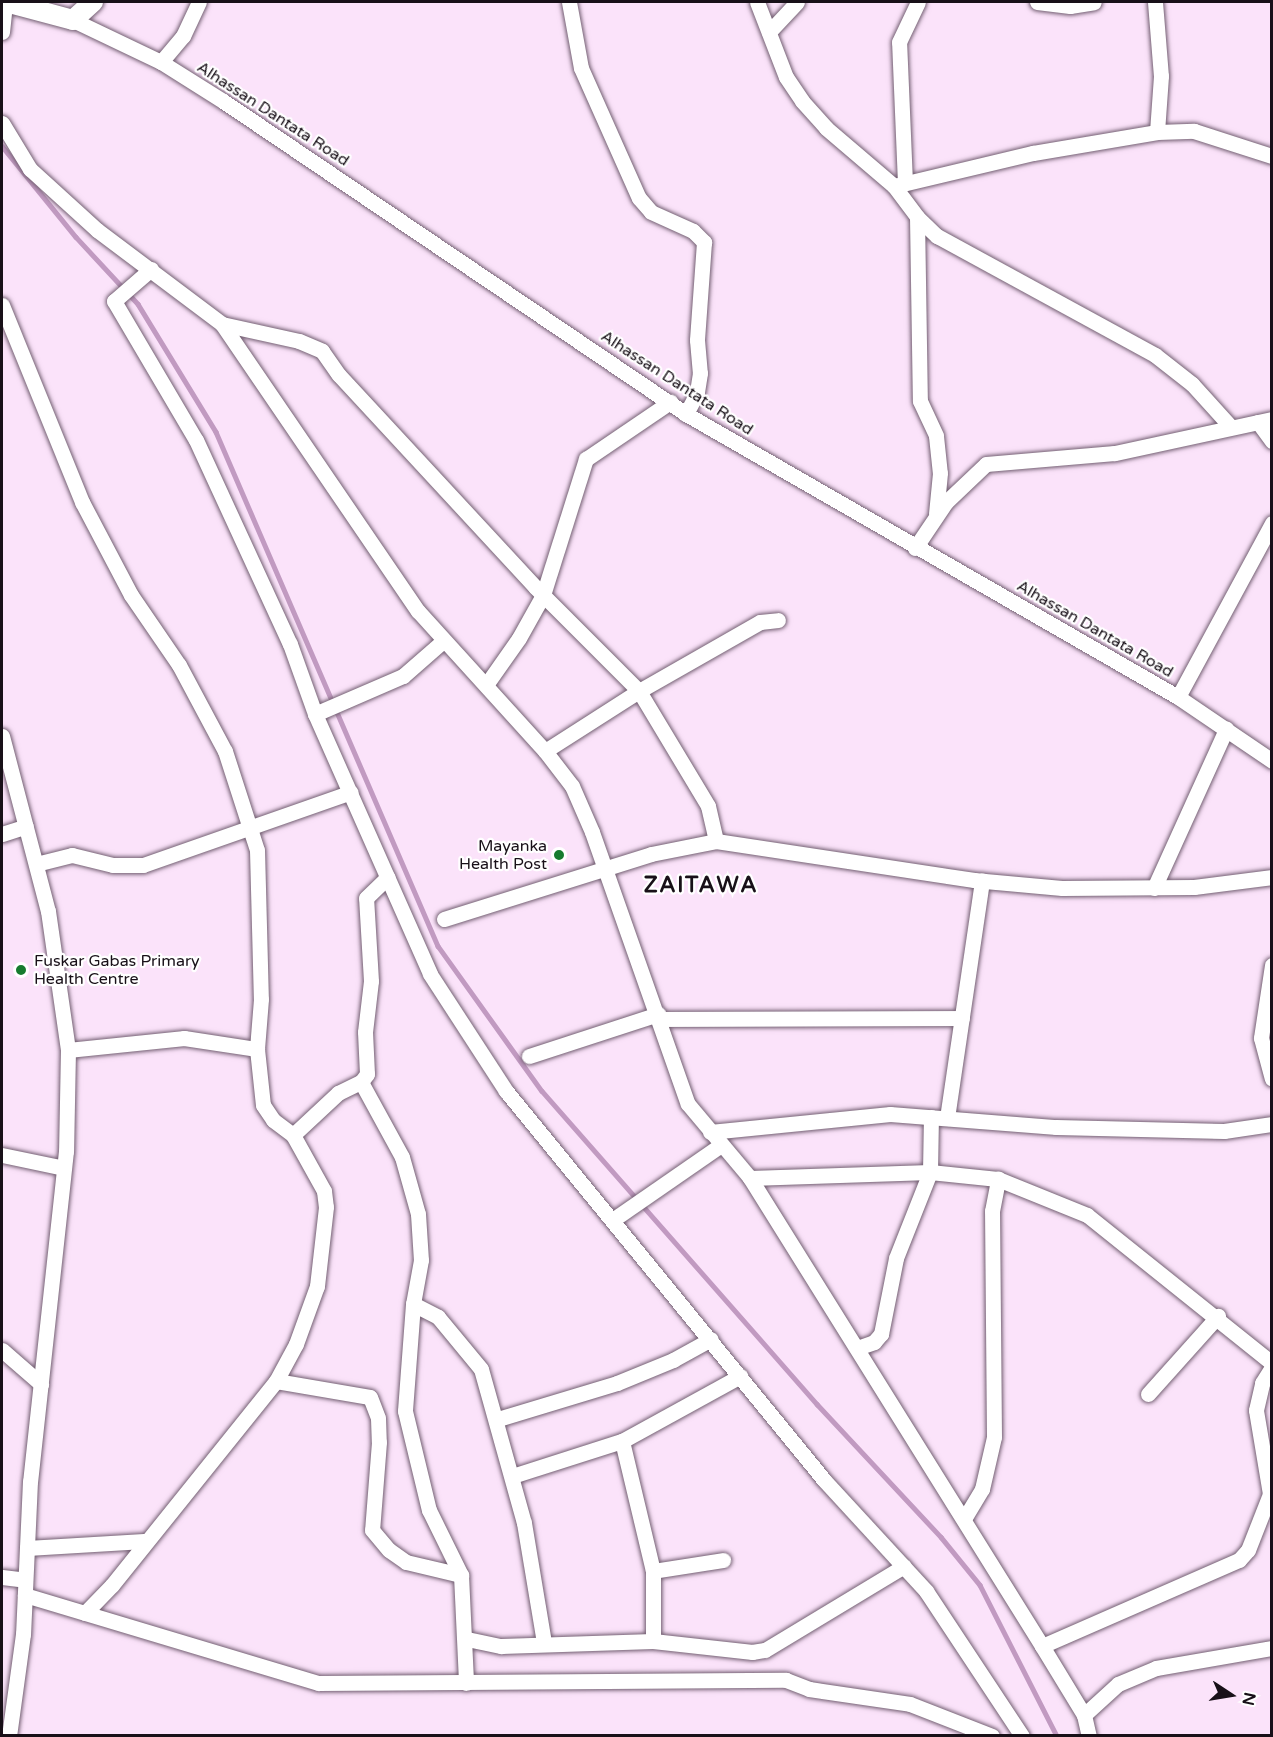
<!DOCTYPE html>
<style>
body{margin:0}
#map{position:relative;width:1273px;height:1737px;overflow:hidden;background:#fbe3fa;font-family:"Varela Round",sans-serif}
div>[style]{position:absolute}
.stream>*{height:4.5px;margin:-2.25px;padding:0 2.25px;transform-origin:2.25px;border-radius:2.25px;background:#c19ac1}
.roads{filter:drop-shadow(0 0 2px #735f72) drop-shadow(0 0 2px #735f72)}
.minor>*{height:15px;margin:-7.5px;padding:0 7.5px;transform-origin:7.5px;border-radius:7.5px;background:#fff}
.major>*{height:20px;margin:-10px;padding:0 10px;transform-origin:10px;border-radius:10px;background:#fff}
.dots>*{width:16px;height:16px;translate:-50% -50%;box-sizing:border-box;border:3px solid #fff;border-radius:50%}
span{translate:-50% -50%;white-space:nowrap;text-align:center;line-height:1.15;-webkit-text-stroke:4.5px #fff;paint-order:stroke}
.street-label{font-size:16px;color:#181018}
.poi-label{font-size:16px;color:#181018}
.right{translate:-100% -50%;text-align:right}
.left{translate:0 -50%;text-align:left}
.district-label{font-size:22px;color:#181018;font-weight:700;letter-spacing:1.5px}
.frame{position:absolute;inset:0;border:3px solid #181018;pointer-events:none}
.north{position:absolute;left:1201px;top:1665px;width:60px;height:60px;-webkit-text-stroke:4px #fff;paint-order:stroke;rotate:102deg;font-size:16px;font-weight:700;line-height:24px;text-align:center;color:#181018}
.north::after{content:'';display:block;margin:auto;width:21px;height:27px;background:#181018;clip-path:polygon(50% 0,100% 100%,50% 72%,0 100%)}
</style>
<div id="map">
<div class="stream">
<i style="left:2px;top:146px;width:117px;rotate:50.9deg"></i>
<i style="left:76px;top:237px;width:91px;rotate:47.2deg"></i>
<i style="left:138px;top:304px;width:150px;rotate:58.6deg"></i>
<i style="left:216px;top:432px;width:560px;rotate:66.64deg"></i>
<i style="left:438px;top:946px;width:178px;rotate:54.4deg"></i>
<i style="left:542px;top:1091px;width:417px;rotate:48.7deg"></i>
<i style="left:817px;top:1404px;width:182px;rotate:47deg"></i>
<i style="left:941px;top:1537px;width:62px;rotate:50.9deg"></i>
<i style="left:980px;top:1585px;width:169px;rotate:63deg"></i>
</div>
<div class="roads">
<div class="minor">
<i style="left:569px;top:2px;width:67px;rotate:79.7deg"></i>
<i style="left:581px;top:68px;width:142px;rotate:66deg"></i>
<i style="left:639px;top:198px;width:18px;rotate:49deg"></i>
<i style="left:651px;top:212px;width:46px;rotate:24.3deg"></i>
<i style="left:693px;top:231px;width:16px;rotate:45deg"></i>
<i style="left:704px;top:242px;width:98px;rotate:94.1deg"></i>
<i style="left:697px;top:340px;width:33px;rotate:85deg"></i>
<i style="left:700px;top:373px;width:20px;rotate:99deg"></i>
<i style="left:697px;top:393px;width:24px;rotate:118deg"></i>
<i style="left:757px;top:2px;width:80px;rotate:68.9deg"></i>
<i style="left:786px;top:77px;width:29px;rotate:56deg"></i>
<i style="left:802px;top:101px;width:36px;rotate:48deg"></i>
<i style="left:826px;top:128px;width:89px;rotate:40.5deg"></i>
<i style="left:894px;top:186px;width:39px;rotate:53deg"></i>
<i style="left:917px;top:217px;width:28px;rotate:44deg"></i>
<i style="left:937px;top:236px;width:248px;rotate:28.6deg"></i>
<i style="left:1155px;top:355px;width:47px;rotate:38.1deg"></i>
<i style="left:1192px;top:384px;width:58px;rotate:47.8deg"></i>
<i style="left:1037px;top:2px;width:33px;rotate:7deg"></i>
<i style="left:1070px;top:6px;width:24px;rotate:-9deg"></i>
<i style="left:1155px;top:2px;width:74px;rotate:85.4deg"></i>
<i style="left:1161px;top:76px;width:56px;rotate:94.1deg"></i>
<i style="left:73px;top:20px;width:98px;rotate:25.5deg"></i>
<i style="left:161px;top:62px;width:73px;rotate:32.2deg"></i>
<i style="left:223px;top:101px;width:559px;rotate:34.06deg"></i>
<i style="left:686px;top:414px;width:568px;rotate:29.91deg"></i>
<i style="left:1178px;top:697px;width:114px;rotate:34.2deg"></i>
<i style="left:2px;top:32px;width:30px;rotate:-84deg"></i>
<i style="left:769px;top:32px;width:41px;rotate:-47deg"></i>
<i style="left:161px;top:62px;width:34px;rotate:-50deg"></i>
<i style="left:183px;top:36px;width:38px;rotate:-65deg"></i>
<i style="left:2px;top:123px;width:54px;rotate:58.7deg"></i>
<i style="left:30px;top:169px;width:91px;rotate:42.3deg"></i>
<i style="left:97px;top:230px;width:156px;rotate:36.9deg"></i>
<i style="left:222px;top:324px;width:348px;rotate:55.7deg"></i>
<i style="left:418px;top:611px;width:189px;rotate:47.8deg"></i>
<i style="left:545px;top:751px;width:44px;rotate:52.4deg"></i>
<i style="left:572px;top:786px;width:50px;rotate:66.5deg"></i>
<i style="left:592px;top:832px;width:288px;rotate:70.6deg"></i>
<i style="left:688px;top:1104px;width:97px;rotate:50deg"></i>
<i style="left:750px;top:1178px;width:552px;rotate:58.04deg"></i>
<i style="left:1042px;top:1646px;width:81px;rotate:58.7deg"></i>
<i style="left:1084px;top:1715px;width:22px;rotate:77deg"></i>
<i style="left:905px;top:183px;width:141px;rotate:-92.4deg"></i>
<i style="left:899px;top:42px;width:44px;rotate:-64.6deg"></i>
<i style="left:894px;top:186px;width:143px;rotate:-13.4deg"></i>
<i style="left:1033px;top:153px;width:126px;rotate:-9.6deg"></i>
<i style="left:1157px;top:132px;width:37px;rotate:-2deg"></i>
<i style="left:1194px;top:131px;width:82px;rotate:17.8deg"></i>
<i style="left:917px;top:217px;width:184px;rotate:89.1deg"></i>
<i style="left:920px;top:401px;width:38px;rotate:65deg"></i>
<i style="left:936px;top:436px;width:37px;rotate:84deg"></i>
<i style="left:940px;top:473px;width:41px;rotate:95.6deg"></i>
<i style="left:151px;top:269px;width:49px;rotate:139.1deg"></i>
<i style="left:114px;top:301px;width:161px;rotate:59.5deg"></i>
<i style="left:196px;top:440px;width:225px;rotate:65.3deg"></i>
<i style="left:290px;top:644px;width:74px;rotate:70.3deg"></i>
<i style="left:315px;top:714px;width:284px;rotate:66.1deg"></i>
<i style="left:430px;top:974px;width:140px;rotate:57deg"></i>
<i style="left:506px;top:1091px;width:502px;rotate:50.73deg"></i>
<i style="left:824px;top:1480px;width:151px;rotate:47.4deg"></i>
<i style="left:926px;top:1591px;width:174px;rotate:56.5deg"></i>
<i style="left:2px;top:305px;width:213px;rotate:67.9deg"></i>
<i style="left:82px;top:502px;width:105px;rotate:62.2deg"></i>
<i style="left:131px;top:595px;width:85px;rotate:55.6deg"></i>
<i style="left:179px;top:665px;width:98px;rotate:61.9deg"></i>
<i style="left:225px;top:751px;width:104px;rotate:72.1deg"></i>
<i style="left:257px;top:850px;width:149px;rotate:88.5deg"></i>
<i style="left:261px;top:999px;width:50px;rotate:94.6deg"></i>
<i style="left:257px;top:1049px;width:56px;rotate:83.9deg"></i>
<i style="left:263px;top:1105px;width:18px;rotate:56deg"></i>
<i style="left:273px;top:1120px;width:25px;rotate:37deg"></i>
<i style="left:293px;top:1135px;width:64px;rotate:61deg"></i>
<i style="left:324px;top:1191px;width:16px;rotate:83deg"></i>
<i style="left:326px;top:1207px;width:80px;rotate:96.5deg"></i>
<i style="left:317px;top:1286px;width:62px;rotate:109.9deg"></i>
<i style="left:296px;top:1344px;width:42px;rotate:118.4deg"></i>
<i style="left:276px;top:1381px;width:262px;rotate:128.8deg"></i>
<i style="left:112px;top:1585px;width:39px;rotate:134deg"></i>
<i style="left:222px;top:324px;width:79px;rotate:12.4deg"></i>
<i style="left:299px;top:341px;width:25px;rotate:23deg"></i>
<i style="left:322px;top:351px;width:29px;rotate:55deg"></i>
<i style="left:339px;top:375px;width:289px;rotate:47.2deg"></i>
<i style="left:535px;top:587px;width:147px;rotate:45deg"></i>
<i style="left:639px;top:691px;width:134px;rotate:59deg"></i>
<i style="left:708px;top:806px;width:36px;rotate:77deg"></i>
<i style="left:1258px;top:422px;width:24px;rotate:54deg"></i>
<i style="left:915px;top:548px;width:55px;rotate:-56deg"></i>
<i style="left:946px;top:502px;width:55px;rotate:-43.5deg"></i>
<i style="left:986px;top:464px;width:129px;rotate:-4.9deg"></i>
<i style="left:1115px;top:453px;width:161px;rotate:-12.2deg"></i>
<i style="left:486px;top:685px;width:57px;rotate:-54.9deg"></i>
<i style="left:519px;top:638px;width:49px;rotate:-60.8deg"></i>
<i style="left:543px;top:595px;width:143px;rotate:-72.5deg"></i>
<i style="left:586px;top:459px;width:102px;rotate:-34.2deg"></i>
<i style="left:1178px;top:697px;width:198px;rotate:-61.6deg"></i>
<i style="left:315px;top:714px;width:96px;rotate:-23.4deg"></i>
<i style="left:403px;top:676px;width:53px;rotate:-41.2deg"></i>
<i style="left:2px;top:736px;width:181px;rotate:75.3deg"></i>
<i style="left:48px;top:911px;width:140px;rotate:81.8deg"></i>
<i style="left:68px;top:1050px;width:101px;rotate:91.1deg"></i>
<i style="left:66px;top:1151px;width:332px;rotate:96.2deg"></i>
<i style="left:30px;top:1481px;width:153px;rotate:92.6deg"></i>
<i style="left:23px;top:1634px;width:103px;rotate:97.8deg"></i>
<i style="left:545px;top:751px;width:112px;rotate:-32.6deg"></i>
<i style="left:639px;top:691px;width:139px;rotate:-29.7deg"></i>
<i style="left:760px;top:622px;width:18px;rotate:-6deg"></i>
<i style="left:2px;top:834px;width:25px;rotate:-18deg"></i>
<i style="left:36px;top:864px;width:37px;rotate:-14deg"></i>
<i style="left:72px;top:855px;width:42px;rotate:13.7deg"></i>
<i style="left:113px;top:865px;width:30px"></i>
<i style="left:143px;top:865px;width:220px;rotate:-19.3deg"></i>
<i style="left:1154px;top:888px;width:175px;rotate:-65.6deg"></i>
<i style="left:444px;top:919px;width:217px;rotate:-17.4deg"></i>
<i style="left:651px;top:854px;width:66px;rotate:-11.3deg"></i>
<i style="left:716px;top:841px;width:261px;rotate:8.6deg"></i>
<i style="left:974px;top:880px;width:88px;rotate:5.2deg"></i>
<i style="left:1062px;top:888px;width:132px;rotate:-0.4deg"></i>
<i style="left:1194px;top:887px;width:79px;rotate:-7.3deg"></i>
<i style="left:1272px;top:965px;width:74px;rotate:98.6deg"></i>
<i style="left:1261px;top:1038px;width:42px;rotate:75deg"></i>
<i style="left:660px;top:1019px;width:302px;rotate:-0.2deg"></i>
<i style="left:68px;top:1050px;width:117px;rotate:-5.9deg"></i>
<i style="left:184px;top:1038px;width:74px;rotate:8.6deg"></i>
<i style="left:529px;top:1056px;width:136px;rotate:-18deg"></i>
<i style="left:361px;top:1082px;width:85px;rotate:61.3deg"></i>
<i style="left:402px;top:1157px;width:59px;rotate:74.3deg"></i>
<i style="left:418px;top:1214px;width:46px;rotate:86.3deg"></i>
<i style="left:421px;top:1260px;width:45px;rotate:100.3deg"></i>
<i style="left:413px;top:1304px;width:107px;rotate:94.3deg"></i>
<i style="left:405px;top:1411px;width:102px;rotate:76.4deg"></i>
<i style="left:429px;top:1510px;width:72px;rotate:63.8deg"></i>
<i style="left:461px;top:1575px;width:108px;rotate:87.3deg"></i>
<i style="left:947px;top:1118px;width:240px;rotate:-81.6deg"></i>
<i style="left:710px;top:1132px;width:181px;rotate:-5.7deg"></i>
<i style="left:890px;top:1114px;width:167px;rotate:4.5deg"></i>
<i style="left:1056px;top:1127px;width:168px;rotate:1.4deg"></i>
<i style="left:1224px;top:1131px;width:49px;rotate:-8.3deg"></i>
<i style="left:293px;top:1135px;width:62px;rotate:-43deg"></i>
<i style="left:338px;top:1093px;width:25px;rotate:-26deg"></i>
<i style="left:361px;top:1082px;width:10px;rotate:-53deg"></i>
<i style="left:367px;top:1074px;width:42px;rotate:-92.7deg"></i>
<i style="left:365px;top:1032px;width:51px;rotate:-83.3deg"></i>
<i style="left:371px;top:981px;width:83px;rotate:-93.4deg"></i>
<i style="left:366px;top:898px;width:30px;rotate:-44deg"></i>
<i style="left:2px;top:1155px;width:63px;rotate:11.8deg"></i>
<i style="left:750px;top:1178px;width:180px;rotate:-1.9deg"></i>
<i style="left:930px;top:1172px;width:68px;rotate:5.9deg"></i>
<i style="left:998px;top:1179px;width:96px;rotate:22deg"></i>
<i style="left:1087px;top:1215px;width:237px;rotate:38.7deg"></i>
<i style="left:614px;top:1219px;width:130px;rotate:-34.7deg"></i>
<i style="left:413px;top:1304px;width:28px;rotate:27deg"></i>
<i style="left:438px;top:1317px;width:67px;rotate:50.4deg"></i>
<i style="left:481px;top:1369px;width:160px;rotate:74.4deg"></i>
<i style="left:524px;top:1523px;width:121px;rotate:80.5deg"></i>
<i style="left:857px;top:1348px;width:18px;rotate:-19deg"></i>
<i style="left:874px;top:1342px;width:11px;rotate:-49deg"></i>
<i style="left:881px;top:1334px;width:77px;rotate:-78.8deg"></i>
<i style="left:896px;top:1258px;width:92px;rotate:-68.4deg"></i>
<i style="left:930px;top:1172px;width:55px;rotate:-89deg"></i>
<i style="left:2px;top:1350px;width:52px;rotate:41.1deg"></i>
<i style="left:276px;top:1381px;width:95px;rotate:9.7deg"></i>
<i style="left:370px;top:1397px;width:22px;rotate:69deg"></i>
<i style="left:378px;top:1418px;width:24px;rotate:88deg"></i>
<i style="left:379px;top:1442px;width:88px;rotate:94.5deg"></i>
<i style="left:372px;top:1530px;width:26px;rotate:50deg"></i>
<i style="left:389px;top:1550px;width:21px;rotate:35deg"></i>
<i style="left:406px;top:1562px;width:57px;rotate:13.3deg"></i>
<i style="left:1148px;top:1394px;width:105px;rotate:-48.1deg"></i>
<i style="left:498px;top:1419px;width:124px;rotate:-16.8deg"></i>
<i style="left:617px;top:1383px;width:61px;rotate:-22.3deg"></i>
<i style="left:673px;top:1360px;width:43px;rotate:-28.9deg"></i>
<i style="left:622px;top:1441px;width:134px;rotate:76.6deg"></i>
<i style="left:653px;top:1571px;width:70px;rotate:90deg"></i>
<i style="left:512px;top:1476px;width:115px;rotate:-17.7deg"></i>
<i style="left:622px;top:1441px;width:135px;rotate:-28.8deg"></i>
<i style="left:964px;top:1519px;width:35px;rotate:-59deg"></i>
<i style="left:982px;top:1489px;width:53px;rotate:-77deg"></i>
<i style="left:994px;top:1437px;width:226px;rotate:-90.5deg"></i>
<i style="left:992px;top:1211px;width:33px;rotate:-79deg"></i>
<i style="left:27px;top:1548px;width:117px;rotate:-3.4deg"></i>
<i style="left:653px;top:1571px;width:71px;rotate:-8.9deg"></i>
<i style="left:2px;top:1577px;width:23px;rotate:7deg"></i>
<i style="left:25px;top:1595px;width:306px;rotate:16.7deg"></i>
<i style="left:318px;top:1683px;width:468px;rotate:-0.4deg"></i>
<i style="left:786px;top:1680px;width:25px;rotate:21deg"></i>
<i style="left:809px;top:1689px;width:102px;rotate:8.4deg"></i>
<i style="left:910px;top:1704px;width:88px;rotate:21.3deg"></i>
<i style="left:467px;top:1639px;width:35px;rotate:12deg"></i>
<i style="left:501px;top:1646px;width:152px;rotate:-1.9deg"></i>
<i style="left:653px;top:1641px;width:100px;rotate:6.3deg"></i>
<i style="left:752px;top:1652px;width:13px;rotate:-9deg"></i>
<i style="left:765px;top:1650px;width:162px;rotate:-31.1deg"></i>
<i style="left:1042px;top:1646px;width:215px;rotate:-23.6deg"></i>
<i style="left:1239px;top:1560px;width:13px;rotate:-48deg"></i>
<i style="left:1248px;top:1550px;width:60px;rotate:-68.6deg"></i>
<i style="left:1270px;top:1494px;width:85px;rotate:-99.5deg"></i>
<i style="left:1256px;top:1410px;width:28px;rotate:-77deg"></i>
<i style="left:1262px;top:1383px;width:19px;rotate:-58deg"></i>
<i style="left:1084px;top:1715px;width:46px;rotate:-42.4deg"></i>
<i style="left:1118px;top:1684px;width:41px;rotate:-22.8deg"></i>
<i style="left:1156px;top:1668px;width:118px;rotate:-9.8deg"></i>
</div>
<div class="major">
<i style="left:6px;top:2px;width:69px;rotate:15deg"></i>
<i style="left:73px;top:20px;width:27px;rotate:-42deg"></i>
</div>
</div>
<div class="dots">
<i style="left:559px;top:855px;background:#167b2f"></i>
<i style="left:21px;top:970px;background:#167b2f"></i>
</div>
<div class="street-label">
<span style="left:273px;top:114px;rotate:33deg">Alhassan Dantata Road</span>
<span style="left:677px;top:383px;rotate:33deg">Alhassan Dantata Road</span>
<span style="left:1095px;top:629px;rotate:30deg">Alhassan Dantata Road</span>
</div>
<div class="poi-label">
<span class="right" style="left:547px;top:855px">Mayanka<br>Health Post</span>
<span class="left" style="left:34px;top:970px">Fuskar Gabas Primary<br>Health Centre</span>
</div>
<div class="district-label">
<span style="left:701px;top:886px">ZAITAWA</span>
</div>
<div class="frame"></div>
<div class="north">N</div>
</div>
